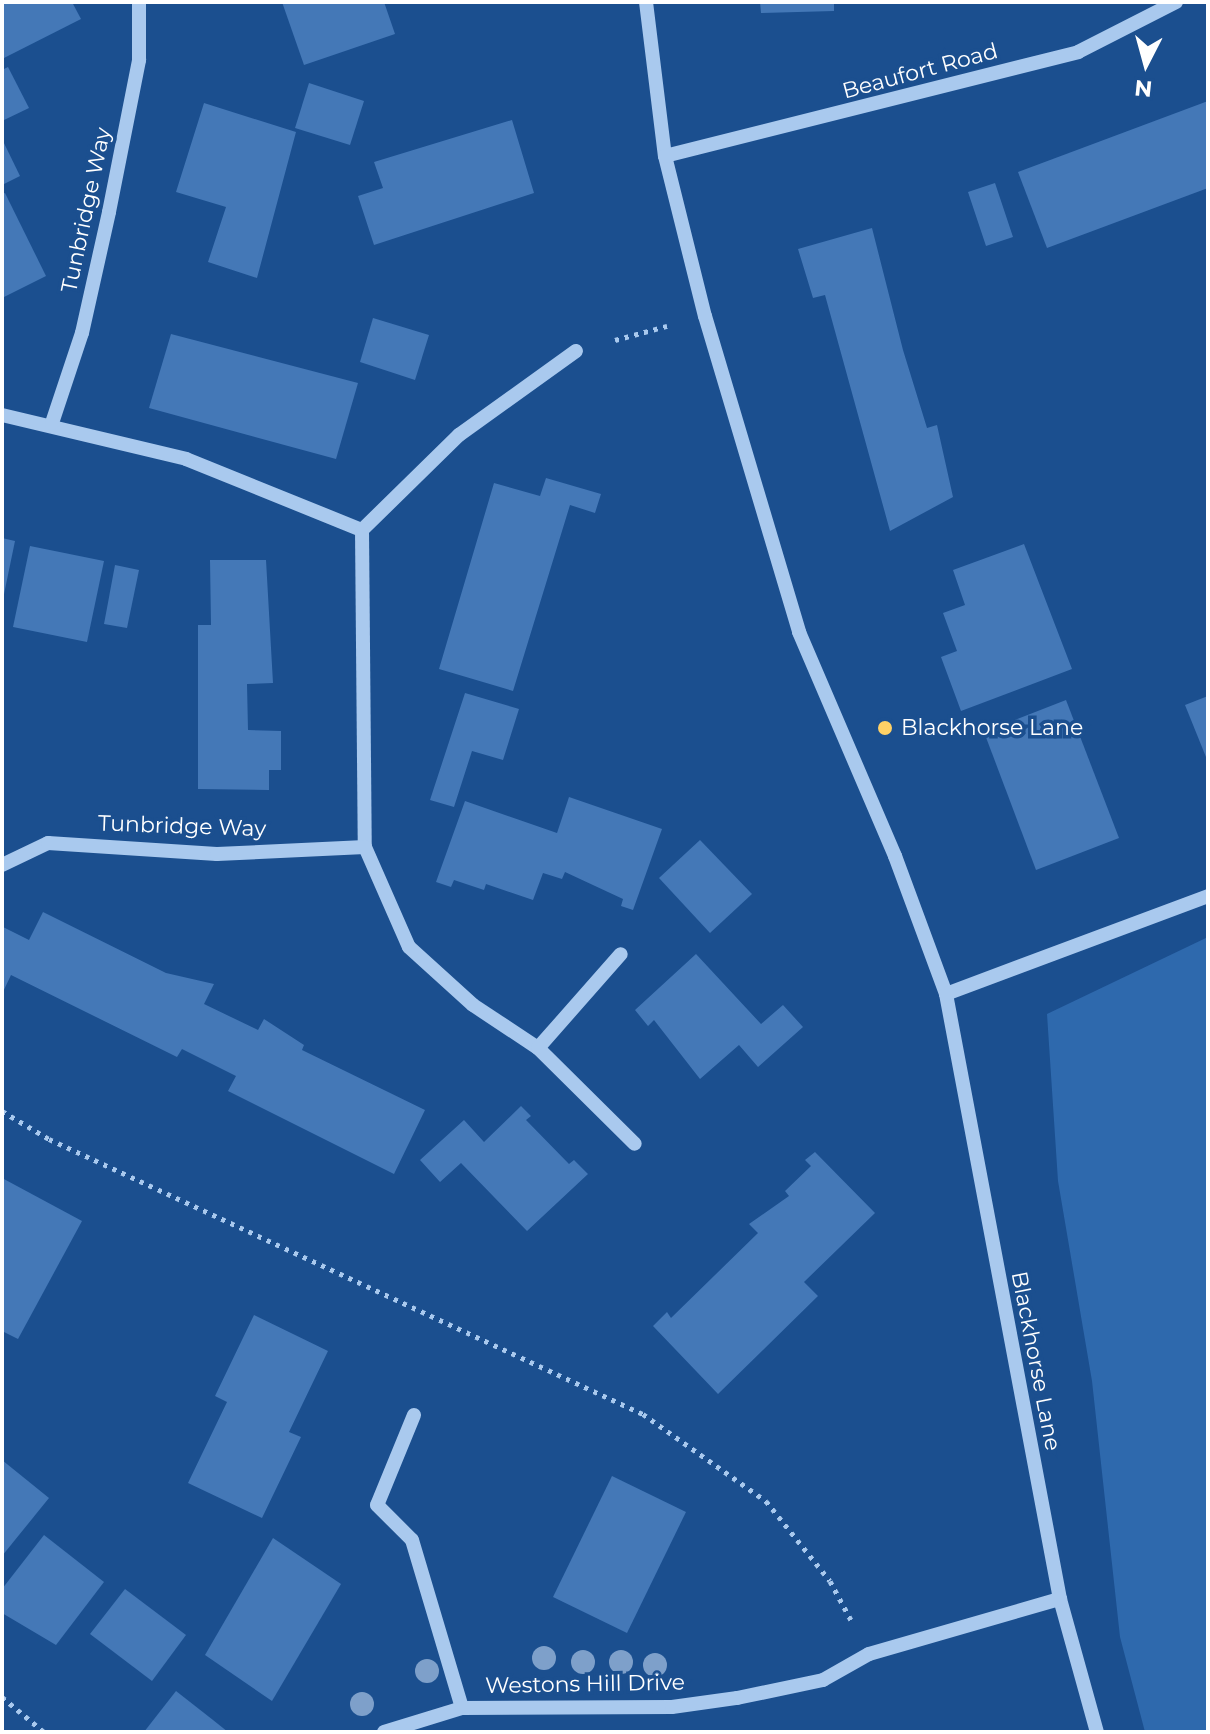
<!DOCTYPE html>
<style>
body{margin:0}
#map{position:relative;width:1210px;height:1734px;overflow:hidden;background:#1b4f8f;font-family:Montserrat,sans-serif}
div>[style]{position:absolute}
.green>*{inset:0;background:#2e69ad}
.building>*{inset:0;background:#4478b7}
.path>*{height:5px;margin-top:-2.5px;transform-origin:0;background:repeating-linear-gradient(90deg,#a9c9ee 0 4px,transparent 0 10px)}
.minor>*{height:14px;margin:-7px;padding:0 7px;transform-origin:7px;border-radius:7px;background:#a9c9ee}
.trees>*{width:24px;height:24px;margin:-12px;border-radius:50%;background:#7ea0ca}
.dots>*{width:22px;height:22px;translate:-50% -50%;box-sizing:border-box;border:4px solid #1b4f8f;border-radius:50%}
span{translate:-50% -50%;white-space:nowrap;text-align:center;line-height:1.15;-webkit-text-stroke:7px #1b4f8f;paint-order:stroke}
.street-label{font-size:22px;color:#fff}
.poi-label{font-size:22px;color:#fff}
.left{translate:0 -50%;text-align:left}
.frame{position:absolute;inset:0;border:4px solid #fff;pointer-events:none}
.north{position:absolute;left:1106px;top:24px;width:80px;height:80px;-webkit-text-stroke:6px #1b4f8f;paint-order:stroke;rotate:186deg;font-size:22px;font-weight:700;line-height:32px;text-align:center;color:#fff}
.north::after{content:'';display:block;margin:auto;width:28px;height:36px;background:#fff;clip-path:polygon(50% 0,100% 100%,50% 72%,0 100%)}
</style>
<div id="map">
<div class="green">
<i style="clip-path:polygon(1208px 937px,1208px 1732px,1145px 1732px,1120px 1637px,1092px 1381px,1058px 1181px,1047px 1014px)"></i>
</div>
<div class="building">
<i style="clip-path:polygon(2px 2px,72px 2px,81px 19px,2px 59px)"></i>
<i style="clip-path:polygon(282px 2px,384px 2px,395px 34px,304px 65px)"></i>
<i style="clip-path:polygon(760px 2px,834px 2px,834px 11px,761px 13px)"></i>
<i style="clip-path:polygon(8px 67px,29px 108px,2px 121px,2px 70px)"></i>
<i style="clip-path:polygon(309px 83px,364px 101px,350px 145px,295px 128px)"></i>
<i style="clip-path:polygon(1208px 101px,1208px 188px,1047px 248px,1018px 172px)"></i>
<i style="clip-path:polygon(204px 103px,296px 132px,257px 278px,208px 262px,226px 207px,176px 192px)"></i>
<i style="clip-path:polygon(512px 120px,534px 193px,374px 245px,358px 196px,383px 188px,374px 162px)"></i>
<i style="clip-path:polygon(2px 139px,20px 176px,2px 185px)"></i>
<i style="clip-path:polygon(995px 183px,1013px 237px,986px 246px,968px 192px)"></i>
<i style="clip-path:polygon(5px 193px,46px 276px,2px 298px,2px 194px)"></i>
<i style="clip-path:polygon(872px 228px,903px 350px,927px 428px,937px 425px,953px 497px,890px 531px,825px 295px,813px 298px,798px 249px)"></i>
<i style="clip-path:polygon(373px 318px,429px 335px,415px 380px,360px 362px)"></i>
<i style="clip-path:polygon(171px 334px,358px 383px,336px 459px,149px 408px)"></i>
<i style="clip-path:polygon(546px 478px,601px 494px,595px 513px,570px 505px,513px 691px,439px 669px,494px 483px,540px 496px)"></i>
<i style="clip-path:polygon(2px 538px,15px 541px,3px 599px,2px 598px)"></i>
<i style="clip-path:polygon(1024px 544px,1072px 669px,961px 711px,941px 657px,957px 651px,943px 613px,965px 605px,953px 570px)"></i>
<i style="clip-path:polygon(30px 546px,104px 561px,87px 642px,13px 627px)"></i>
<i style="clip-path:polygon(210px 560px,266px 560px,273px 683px,247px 684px,248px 730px,281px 731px,281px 770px,269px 770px,269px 790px,198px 789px,198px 625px,211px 625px)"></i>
<i style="clip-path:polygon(115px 565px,139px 570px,127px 628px,104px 624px)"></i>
<i style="clip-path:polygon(465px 693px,519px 709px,503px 760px,472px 751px,454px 807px,430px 800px)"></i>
<i style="clip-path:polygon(1208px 696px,1208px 762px,1185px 705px)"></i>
<i style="clip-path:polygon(1066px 700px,1119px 838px,1036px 870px,984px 732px)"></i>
<i style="clip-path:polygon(569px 797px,662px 829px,633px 910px,621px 906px,623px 899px,565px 872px,562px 879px,543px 873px,533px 900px,486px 884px,484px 890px,454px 880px,451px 887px,436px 882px,465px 801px,557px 833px)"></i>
<i style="clip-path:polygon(700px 840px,752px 894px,710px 933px,659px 878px)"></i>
<i style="clip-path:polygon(43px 912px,166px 973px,214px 984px,204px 1004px,258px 1030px,264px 1019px,304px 1045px,302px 1050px,425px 1110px,394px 1174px,228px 1091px,236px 1076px,182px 1049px,177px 1057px,11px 975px,2px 994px,3px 927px,29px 940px)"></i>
<i style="clip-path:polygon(696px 954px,761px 1024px,783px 1005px,803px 1027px,758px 1067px,739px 1045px,700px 1079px,654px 1020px,648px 1026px,635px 1010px)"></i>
<i style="clip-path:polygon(521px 1106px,531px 1116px,526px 1120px,569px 1164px,574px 1160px,588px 1174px,527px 1231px,461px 1163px,440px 1182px,420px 1160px,464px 1120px,484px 1142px)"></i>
<i style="clip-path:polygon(815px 1152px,875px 1213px,804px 1282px,818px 1296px,718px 1394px,653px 1326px,667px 1312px,671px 1318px,758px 1233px,749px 1224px,789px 1196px,785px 1191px,811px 1166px,805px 1160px)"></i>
<i style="clip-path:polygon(2px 1178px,82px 1221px,18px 1339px,2px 1331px)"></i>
<i style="clip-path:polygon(254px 1315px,328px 1351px,289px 1432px,301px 1437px,262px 1518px,188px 1483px,227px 1402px,215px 1396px)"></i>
<i style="clip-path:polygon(2px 1460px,49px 1498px,2px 1556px)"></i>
<i style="clip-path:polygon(612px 1476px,686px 1512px,627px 1633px,553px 1597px)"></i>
<i style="clip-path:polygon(44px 1535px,104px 1582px,56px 1645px,2px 1613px,2px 1589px)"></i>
<i style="clip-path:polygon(273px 1538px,341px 1584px,272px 1701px,205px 1655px)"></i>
<i style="clip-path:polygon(125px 1589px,186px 1635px,152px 1681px,90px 1634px)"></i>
<i style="clip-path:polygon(176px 1691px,213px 1720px,228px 1732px,144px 1732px)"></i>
</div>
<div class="path">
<i style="left:615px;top:340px;width:54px;rotate:-15.1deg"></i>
<i style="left:2px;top:1111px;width:55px;rotate:30.8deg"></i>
<i style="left:49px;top:1139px;width:655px;rotate:24.84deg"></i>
<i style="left:643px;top:1414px;width:151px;rotate:35.3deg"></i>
<i style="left:766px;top:1501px;width:102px;rotate:51.3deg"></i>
<i style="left:830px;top:1581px;width:44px;rotate:61.7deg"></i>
<i style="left:2px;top:1697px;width:55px;rotate:39.8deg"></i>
</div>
<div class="minor">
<i style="left:646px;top:2px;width:155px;rotate:83deg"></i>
<i style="left:665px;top:156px;width:165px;rotate:76deg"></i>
<i style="left:705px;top:316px;width:330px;rotate:73.4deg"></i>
<i style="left:799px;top:632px;width:244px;rotate:66.8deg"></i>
<i style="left:895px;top:856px;width:147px;rotate:69.7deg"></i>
<i style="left:946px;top:994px;width:616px;rotate:79.33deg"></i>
<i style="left:1060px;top:1599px;width:138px;rotate:74.5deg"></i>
<i style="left:665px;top:156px;width:426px;rotate:-14.1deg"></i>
<i style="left:1078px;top:52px;width:110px;rotate:-27deg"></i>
<i style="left:2px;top:415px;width:189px;rotate:13.4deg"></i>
<i style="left:186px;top:459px;width:190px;rotate:22deg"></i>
<i style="left:362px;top:530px;width:136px;rotate:-44.4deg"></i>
<i style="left:459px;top:435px;width:144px;rotate:-35.7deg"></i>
<i style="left:52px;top:423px;width:95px;rotate:-71.6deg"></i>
<i style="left:82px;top:333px;width:124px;rotate:-77.4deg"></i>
<i style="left:109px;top:212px;width:155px;rotate:-78.8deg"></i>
<i style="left:139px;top:60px;width:58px;rotate:-90deg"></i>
<i style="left:362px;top:530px;width:317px;rotate:89.5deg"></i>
<i style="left:365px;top:847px;width:109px;rotate:66.3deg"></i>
<i style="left:409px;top:947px;width:86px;rotate:42.2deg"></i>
<i style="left:473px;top:1005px;width:78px;rotate:33.5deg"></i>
<i style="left:538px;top:1048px;width:136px;rotate:44.7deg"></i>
<i style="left:2px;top:865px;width:51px;rotate:-25.6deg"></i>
<i style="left:48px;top:843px;width:169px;rotate:3.7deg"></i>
<i style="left:217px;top:854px;width:148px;rotate:-2.7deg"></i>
<i style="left:946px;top:994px;width:280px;rotate:-20.5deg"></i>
<i style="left:538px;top:1048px;width:125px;rotate:-48.6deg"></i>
<i style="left:414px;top:1415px;width:97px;rotate:112.3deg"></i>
<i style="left:377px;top:1505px;width:49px;rotate:45deg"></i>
<i style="left:412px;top:1540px;width:175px;rotate:73.4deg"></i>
<i style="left:384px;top:1732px;width:82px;rotate:-17.1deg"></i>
<i style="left:462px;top:1708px;width:210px;rotate:-0.3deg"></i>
<i style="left:672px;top:1707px;width:66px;rotate:-7.9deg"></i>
<i style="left:737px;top:1698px;width:88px;rotate:-11.8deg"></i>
<i style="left:823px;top:1680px;width:53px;rotate:-29.5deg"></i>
<i style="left:869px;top:1654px;width:199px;rotate:-16.1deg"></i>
</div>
<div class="trees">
<i style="left:544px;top:1658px"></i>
<i style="left:583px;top:1662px"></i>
<i style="left:621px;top:1662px"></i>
<i style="left:655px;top:1665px"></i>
<i style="left:427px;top:1671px"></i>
<i style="left:362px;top:1704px"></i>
</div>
<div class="dots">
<i style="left:885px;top:728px;background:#ffd166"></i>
</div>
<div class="street-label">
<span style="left:920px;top:71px;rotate:-15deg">Beaufort Road</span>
<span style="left:86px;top:210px;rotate:-78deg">Tunbridge Way</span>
<span style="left:182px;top:826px;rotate:2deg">Tunbridge Way</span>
<span style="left:1036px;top:1361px;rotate:79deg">Blackhorse Lane</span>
<span style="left:585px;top:1684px;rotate:-1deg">Westons Hill Drive</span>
</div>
<div class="poi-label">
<span class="left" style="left:901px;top:728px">Blackhorse Lane</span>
</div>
<div class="frame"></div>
<div class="north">N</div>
</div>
